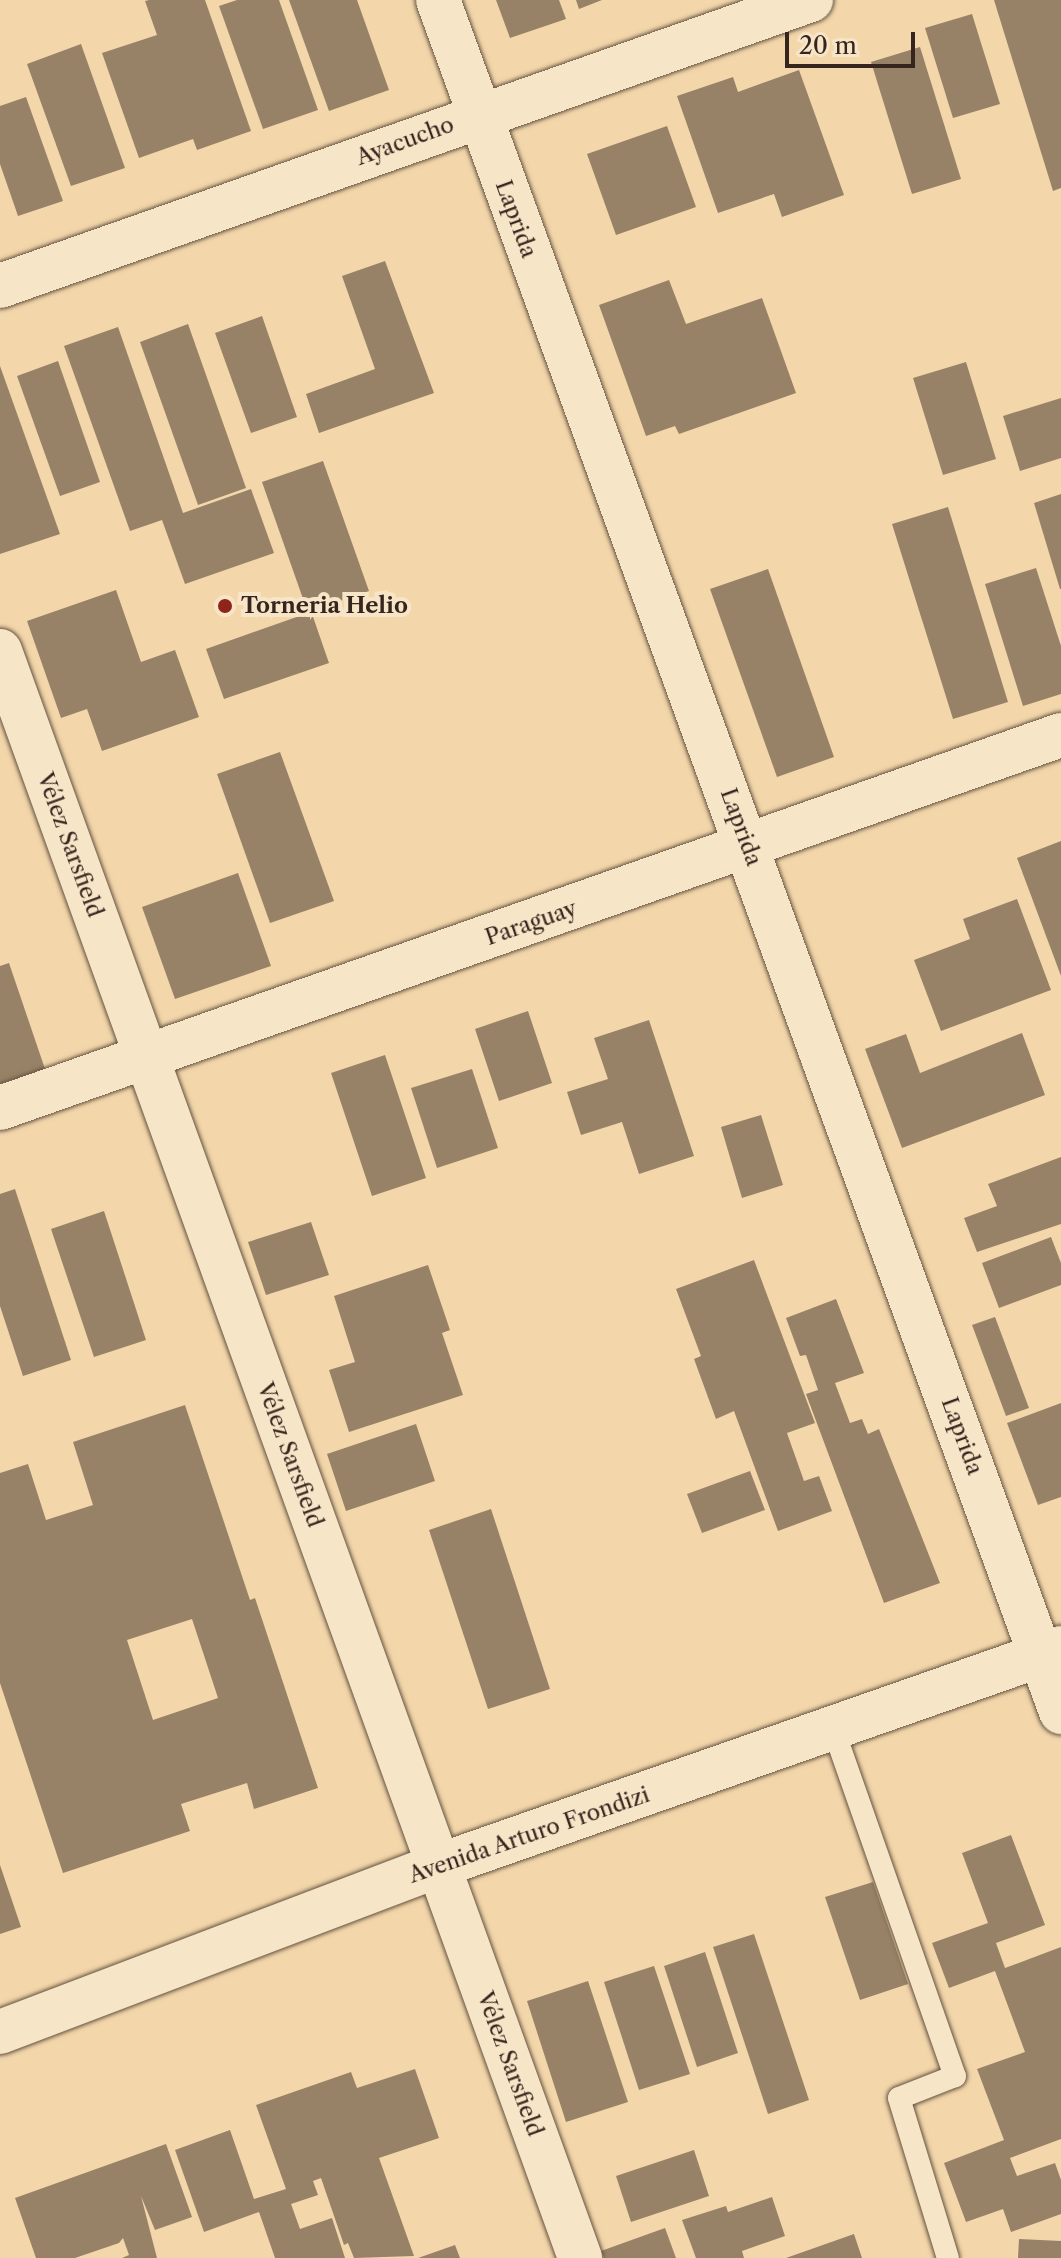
<!DOCTYPE html>
<meta charset="utf-8">
<style>
body{margin:0}
#map{position:relative;width:1061px;height:2258px;overflow:hidden;background:#f3d7aa;font-family:"Libre Caslon Text",serif}
div>[style]{position:absolute}
.building>*{inset:0;background:#988267}
.roads{filter:drop-shadow(0 0 2px #655241) drop-shadow(0 0 2px #655241)}
.service>*{height:22px;margin:-11px;padding:0 11px;transform-origin:11px;border-radius:11px;background:#f7e5c8}
.minor>*{height:44px;margin:-22px;padding:0 22px;transform-origin:22px;border-radius:22px;background:#f7e5c8}
.secondary>*{height:44px;margin:-22px;padding:0 22px;transform-origin:22px;border-radius:22px;background:#f7e5c8}
.dots>*{width:22px;height:22px;translate:-50% -50%;box-sizing:border-box;border:4px solid #f7e5c8;border-radius:50%}
span{translate:-50% -50%;white-space:nowrap;text-align:center;line-height:1.15;-webkit-text-stroke:8px #f7e5c8;paint-order:stroke}
.street-label{font-size:22px;color:#36251e}
.poi-label{font-size:22px;color:#36251e;font-weight:700}
.left{translate:0 -50%;text-align:left}
.scale{position:absolute;left:785px;top:32px;width:130px;height:36px;box-sizing:border-box;border:4px solid #36251e;border-top:0;padding-left:10px;font-size:24px;line-height:28px;white-space:nowrap;color:#36251e;-webkit-text-stroke:6px #f7e5c8;paint-order:stroke}
</style>
<div id="map">
<div class="building">
<i style="clip-path:polygon(149px 0,205px 0,251px 131px,197px 150px,193px 139px,139px 158px,102px 53px,157px 35px,145px 1px)"></i>
<i style="clip-path:polygon(237px 0,279px 0,318px 110px,263px 129px,219px 6px)"></i>
<i style="clip-path:polygon(289px 0,357px 0,389px 90px,329px 111px)"></i>
<i style="clip-path:polygon(496px 0,559px 0,566px 19px,510px 38px)"></i>
<i style="clip-path:polygon(576px 0,602px 0,579px 9px)"></i>
<i style="clip-path:polygon(994px 0,1061px 0,1061px 188px,1053px 191px)"></i>
<i style="clip-path:polygon(972px 14px,1000px 104px,953px 118px,925px 28px)"></i>
<i style="clip-path:polygon(81px 44px,125px 168px,71px 186px,27px 64px)"></i>
<i style="clip-path:polygon(920px 47px,961px 179px,912px 194px,871px 62px)"></i>
<i style="clip-path:polygon(799px 70px,844px 195px,782px 217px,774px 194px,718px 213px,677px 96px,733px 77px,738px 92px)"></i>
<i style="clip-path:polygon(26px 97px,63px 201px,18px 216px,0 164px,0 106px)"></i>
<i style="clip-path:polygon(667px 126px,696px 207px,616px 235px,587px 154px)"></i>
<i style="clip-path:polygon(385px 261px,434px 393px,319px 433px,306px 394px,375px 369px,342px 276px)"></i>
<i style="clip-path:polygon(669px 280px,686px 324px,762px 298px,796px 393px,679px 434px,675px 426px,646px 436px,599px 305px)"></i>
<i style="clip-path:polygon(262px 316px,297px 417px,251px 433px,215px 333px)"></i>
<i style="clip-path:polygon(188px 324px,246px 488px,198px 505px,140px 342px)"></i>
<i style="clip-path:polygon(118px 327px,183px 513px,251px 489px,274px 553px,185px 584px,162px 520px,130px 531px,64px 346px)"></i>
<i style="clip-path:polygon(58px 361px,100px 482px,60px 496px,17px 376px)"></i>
<i style="clip-path:polygon(966px 362px,996px 459px,943px 475px,913px 378px)"></i>
<i style="clip-path:polygon(0 366px,60px 534px,0 554px)"></i>
<i style="clip-path:polygon(1061px 398px,1061px 458px,1020px 471px,1003px 416px)"></i>
<i style="clip-path:polygon(323px 461px,369px 591px,311px 611px,329px 663px,224px 699px,206px 649px,308px 613px,262px 482px)"></i>
<i style="clip-path:polygon(1061px 494px,1061px 589px,1060px 589px,1034px 503px)"></i>
<i style="clip-path:polygon(948px 507px,1008px 702px,953px 719px,892px 524px)"></i>
<i style="clip-path:polygon(1036px 568px,1061px 646px,1061px 694px,1023px 706px,985px 584px)"></i>
<i style="clip-path:polygon(768px 569px,834px 757px,777px 777px,710px 589px)"></i>
<i style="clip-path:polygon(116px 590px,141px 662px,175px 650px,199px 717px,102px 751px,87px 709px,61px 718px,27px 621px)"></i>
<i style="clip-path:polygon(280px 752px,334px 901px,270px 923px,217px 774px)"></i>
<i style="clip-path:polygon(1061px 841px,1061px 976px,1017px 858px)"></i>
<i style="clip-path:polygon(238px 873px,271px 966px,175px 999px,142px 907px)"></i>
<i style="clip-path:polygon(1017px 899px,1051px 990px,941px 1031px,914px 960px,970px 939px,963px 919px)"></i>
<i style="clip-path:polygon(9px 963px,45px 1069px,0 1084px,0 966px)"></i>
<i style="clip-path:polygon(528px 1011px,552px 1083px,499px 1101px,475px 1029px)"></i>
<i style="clip-path:polygon(649px 1020px,694px 1156px,639px 1174px,622px 1122px,581px 1135px,567px 1092px,608px 1079px,594px 1038px)"></i>
<i style="clip-path:polygon(1022px 1033px,1045px 1095px,902px 1148px,865px 1049px,906px 1034px,920px 1073px)"></i>
<i style="clip-path:polygon(385px 1055px,426px 1178px,372px 1196px,331px 1073px)"></i>
<i style="clip-path:polygon(472px 1069px,498px 1148px,437px 1168px,411px 1088px)"></i>
<i style="clip-path:polygon(761px 1115px,783px 1185px,742px 1198px,721px 1127px)"></i>
<i style="clip-path:polygon(1061px 1157px,1061px 1224px,977px 1252px,964px 1218px,997px 1206px,988px 1184px)"></i>
<i style="clip-path:polygon(15px 1189px,71px 1360px,23px 1376px,0 1306px,0 1194px)"></i>
<i style="clip-path:polygon(104px 1211px,146px 1340px,94px 1357px,51px 1229px)"></i>
<i style="clip-path:polygon(311px 1222px,329px 1275px,266px 1295px,248px 1242px)"></i>
<i style="clip-path:polygon(1051px 1237px,1061px 1263px,1061px 1285px,999px 1308px,982px 1263px)"></i>
<i style="clip-path:polygon(754px 1260px,815px 1423px,787px 1433px,804px 1481px,819px 1476px,832px 1511px,778px 1531px,734px 1411px,716px 1419px,694px 1359px,701px 1356px,676px 1289px)"></i>
<i style="clip-path:polygon(428px 1265px,450px 1330px,442px 1333px,463px 1395px,349px 1432px,329px 1370px,355px 1362px,334px 1296px)"></i>
<i style="clip-path:polygon(836px 1299px,864px 1373px,835px 1383px,850px 1423px,862px 1419px,868px 1434px,879px 1429px,940px 1583px,884px 1603px,806px 1394px,818px 1390px,806px 1355px,800px 1356px,786px 1318px)"></i>
<i style="clip-path:polygon(995px 1317px,1029px 1408px,1006px 1416px,972px 1325px)"></i>
<i style="clip-path:polygon(1061px 1403px,1061px 1497px,1038px 1505px,1007px 1423px)"></i>
<i style="clip-path:polygon(evenodd,185px 1405px,250px 1600px,255px 1598px,318px 1788px,254px 1809px,247px 1783px,181px 1804px,190px 1831px,63px 1873px,0 1683px,0 1473px,28px 1464px,46px 1520px,93px 1505px,73px 1442px,185px 1405px,192px 1619px,218px 1698px,153px 1720px,127px 1640px,192px 1619px)"></i>
<i style="clip-path:polygon(416px 1424px,435px 1481px,346px 1511px,327px 1454px)"></i>
<i style="clip-path:polygon(750px 1471px,765px 1510px,702px 1533px,687px 1494px)"></i>
<i style="clip-path:polygon(491px 1509px,550px 1689px,488px 1709px,429px 1530px)"></i>
<i style="clip-path:polygon(1011px 1835px,1045px 1925px,996px 1943px,1005px 1968px,1061px 1947px,1061px 2139px,1010px 2158px,1017px 2176px,1055px 2163px,1061px 2180px,1061px 2214px,1011px 2232px,1003px 2209px,966px 2222px,944px 2163px,1004px 2140px,977px 2069px,1025px 2052px,995px 1971px,949px 1988px,932px 1943px,988px 1923px,962px 1853px)"></i>
<i style="clip-path:polygon(0 1865px,21px 1927px,0 1934px)"></i>
<i style="clip-path:polygon(873px 1882px,908px 1984px,860px 2000px,825px 1897px)"></i>
<i style="clip-path:polygon(754px 1934px,809px 2100px,768px 2114px,713px 1947px)"></i>
<i style="clip-path:polygon(705px 1952px,738px 2053px,697px 2067px,664px 1966px)"></i>
<i style="clip-path:polygon(654px 1966px,690px 2074px,639px 2090px,604px 1982px)"></i>
<i style="clip-path:polygon(588px 1981px,628px 2102px,566px 2122px,527px 2001px)"></i>
<i style="clip-path:polygon(415px 2069px,439px 2138px,379px 2158px,414px 2256px,354px 2258px,348px 2243px,344px 2245px,321px 2178px,313px 2181px,318px 2195px,291px 2204px,300px 2229px,332px 2218px,345px 2258px,275px 2258px,259px 2212px,204px 2232px,175px 2150px,230px 2130px,254px 2199px,286px 2189px,256px 2105px,351px 2072px,357px 2088px)"></i>
<i style="clip-path:polygon(166px 2144px,192px 2217px,155px 2230px,141px 2196px,157px 2258px,122px 2258px,129px 2255px,123px 2238px,119px 2243px,75px 2258px,36px 2258px,15px 2198px)"></i>
<i style="clip-path:polygon(694px 2150px,709px 2196px,631px 2222px,616px 2176px)"></i>
<i style="clip-path:polygon(772px 2197px,785px 2236px,742px 2251px,744px 2258px,696px 2258px,682px 2220px,726px 2206px,728px 2212px)"></i>
<i style="clip-path:polygon(665px 2228px,676px 2258px,604px 2258px,601px 2251px)"></i>
<i style="clip-path:polygon(854px 2234px,862px 2258px,786px 2258px)"></i>
<i style="clip-path:polygon(1019px 2239px,1061px 2241px,1061px 2258px,1018px 2258px)"></i>
<i style="clip-path:polygon(455px 2245px,460px 2258px,418px 2258px)"></i>
</div>
<div class="roads">
<div class="service">
<i style="left:833px;top:1728px;width:369px;rotate:70.7deg"></i>
<i style="left:955px;top:2076px;width:60px;rotate:158.6deg"></i>
<i style="left:899px;top:2098px;width:167px;rotate:73deg"></i>
</div>
<div class="minor">
<i style="left:438px;top:0;width:1822px;rotate:70deg"></i>
<i style="left:0;top:286px;width:860px;rotate:-19.43deg"></i>
<i style="left:0;top:651px;width:1708px;rotate:70.15deg"></i>
<i style="left:0;top:1108px;width:1125px;rotate:-19.37deg"></i>
</div>
<div class="secondary">
<i style="left:0;top:2032px;width:468px;rotate:-20.8deg"></i>
<i style="left:438px;top:1866px;width:660px;rotate:-19.29deg"></i>
</div>
</div>
<div class="dots">
<i style="left:225px;top:606px;background:#8f2418"></i>
</div>
<div class="street-label">
<span style="left:405px;top:141px;rotate:-20deg">Ayacucho</span>
<span style="left:516px;top:219px;rotate:70deg">Laprida</span>
<span style="left:741px;top:827px;rotate:70deg">Laprida</span>
<span style="left:70px;top:845px;rotate:70deg">Vélez Sarsfield</span>
<span style="left:531px;top:923px;rotate:-19deg">Paraguay</span>
<span style="left:962px;top:1436px;rotate:70deg">Laprida</span>
<span style="left:290px;top:1455px;rotate:70deg">Vélez Sarsfield</span>
<span style="left:529px;top:1835px;rotate:-19deg">Avenida Arturo Frondizi</span>
<span style="left:510px;top:2064px;rotate:70deg">Vélez Sarsfield</span>
</div>
<div class="poi-label">
<span class="left" style="left:241px;top:606px">Torneria Helio</span>
</div>
<div class="scale">20 m</div>
</div>
